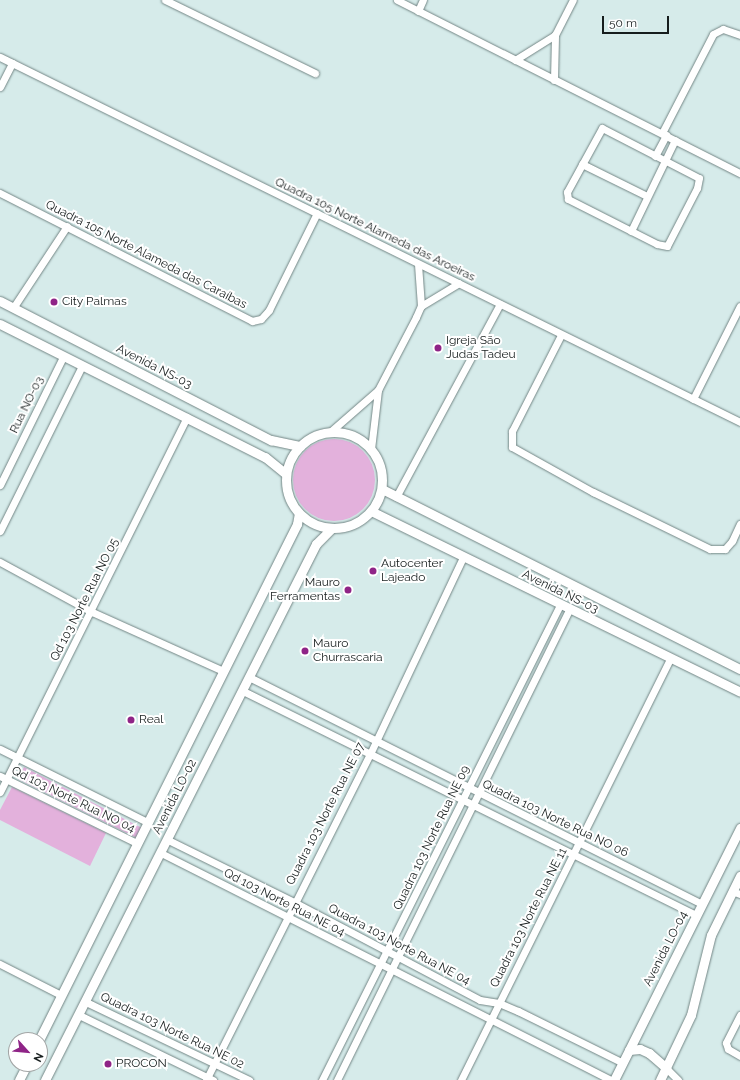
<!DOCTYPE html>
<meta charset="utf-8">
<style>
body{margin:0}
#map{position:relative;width:740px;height:1080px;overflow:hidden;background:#d6ebea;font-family:Raleway,sans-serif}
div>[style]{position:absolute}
.green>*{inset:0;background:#e3b1dc}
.round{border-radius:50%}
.roads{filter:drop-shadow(0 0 1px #738685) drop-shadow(0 0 1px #738685)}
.minor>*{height:7px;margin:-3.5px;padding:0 3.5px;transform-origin:3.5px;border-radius:3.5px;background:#fff}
.tertiary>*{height:9px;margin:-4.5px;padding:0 4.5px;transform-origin:4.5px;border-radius:4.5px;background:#fff}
.tertiary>.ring{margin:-4.5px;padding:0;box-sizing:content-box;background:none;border:9px solid #fff;border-radius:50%}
.dots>*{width:11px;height:11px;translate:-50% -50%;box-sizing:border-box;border:2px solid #fff;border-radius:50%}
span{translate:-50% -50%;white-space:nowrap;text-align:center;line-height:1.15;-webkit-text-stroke:4px #fff;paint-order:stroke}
.street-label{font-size:12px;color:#161d1d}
.poi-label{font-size:12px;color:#161d1d}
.left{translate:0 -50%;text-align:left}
.right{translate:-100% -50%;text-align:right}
.north{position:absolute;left:8px;top:1032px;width:40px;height:40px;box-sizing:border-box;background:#fff;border:1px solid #a2a5a5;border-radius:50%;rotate:117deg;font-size:11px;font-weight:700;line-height:16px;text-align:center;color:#161d1d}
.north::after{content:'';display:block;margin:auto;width:14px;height:18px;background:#8f2487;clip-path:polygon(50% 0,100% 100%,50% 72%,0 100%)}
.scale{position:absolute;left:602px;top:16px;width:67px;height:18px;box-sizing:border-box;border:2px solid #161d1d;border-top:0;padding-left:5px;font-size:12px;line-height:14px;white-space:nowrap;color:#161d1d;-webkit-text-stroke:3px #fff;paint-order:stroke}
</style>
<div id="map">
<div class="green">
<i class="round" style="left:293px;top:439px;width:82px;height:82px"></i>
<i style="clip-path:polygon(24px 767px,142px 828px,137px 838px,18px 779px)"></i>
<i style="clip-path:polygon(12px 787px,106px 833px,90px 866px,0 820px,0 810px)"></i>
</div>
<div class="roads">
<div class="minor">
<i style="left:165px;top:0;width:167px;rotate:26deg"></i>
<i style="left:397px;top:0;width:384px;rotate:26.8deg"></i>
<i style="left:418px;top:11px;width:12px;rotate:-66deg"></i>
<i style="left:0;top:57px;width:825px;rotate:26.25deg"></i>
<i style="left:515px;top:60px;width:47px;rotate:-32deg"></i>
<i style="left:554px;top:80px;width:45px;rotate:-88.7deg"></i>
<i style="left:555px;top:35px;width:39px;rotate:-63deg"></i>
<i style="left:0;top:87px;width:27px;rotate:-63deg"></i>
<i style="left:602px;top:128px;width:109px;rotate:27.3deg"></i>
<i style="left:699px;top:178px;width:10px;rotate:101deg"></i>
<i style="left:697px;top:188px;width:65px;rotate:117.3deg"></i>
<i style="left:667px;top:246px;width:10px;rotate:-169deg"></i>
<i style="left:657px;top:244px;width:100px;rotate:-153.2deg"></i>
<i style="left:568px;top:199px;width:7px;rotate:-98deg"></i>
<i style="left:567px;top:192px;width:73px;rotate:-61.3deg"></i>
<i style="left:662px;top:133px;width:111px;rotate:-62.7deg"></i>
<i style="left:713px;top:34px;width:11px;rotate:-27deg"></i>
<i style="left:723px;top:29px;width:18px;rotate:19deg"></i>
<i style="left:655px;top:156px;width:24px;rotate:-62deg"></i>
<i style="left:582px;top:164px;width:72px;rotate:26.2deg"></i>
<i style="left:0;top:193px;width:283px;rotate:26.9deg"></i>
<i style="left:252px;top:321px;width:9px;rotate:-13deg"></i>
<i style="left:261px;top:319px;width:12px;rotate:-48deg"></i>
<i style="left:269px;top:310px;width:108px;rotate:-63.7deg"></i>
<i style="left:631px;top:231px;width:101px;rotate:-64.2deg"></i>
<i style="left:421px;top:306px;width:44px;rotate:-31.2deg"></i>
<i style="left:13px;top:308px;width:98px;rotate:-56.6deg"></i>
<i style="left:561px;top:335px;width:108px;rotate:117deg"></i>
<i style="left:512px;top:431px;width:16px;rotate:90deg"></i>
<i style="left:512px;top:447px;width:93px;rotate:29.1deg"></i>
<i style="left:593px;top:492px;width:130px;rotate:26deg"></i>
<i style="left:710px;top:549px;width:15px"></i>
<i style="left:725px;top:549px;width:11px;rotate:-49deg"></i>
<i style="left:732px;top:541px;width:19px;rotate:-65deg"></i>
<i style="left:693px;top:399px;width:104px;rotate:-63.2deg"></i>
<i style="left:330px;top:432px;width:64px;rotate:-41.2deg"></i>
<i style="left:378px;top:390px;width:82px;rotate:-62.5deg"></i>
<i style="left:416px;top:317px;width:12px;rotate:-66deg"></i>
<i style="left:421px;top:306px;width:42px;rotate:-94.1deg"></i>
<i style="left:371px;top:449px;width:59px;rotate:-83.2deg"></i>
<i style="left:0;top:485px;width:143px;rotate:-63.8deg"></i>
<i style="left:396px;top:497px;width:219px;rotate:-61.7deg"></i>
<i style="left:0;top:531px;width:184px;rotate:-63.6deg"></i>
<i style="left:0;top:562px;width:105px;rotate:28.5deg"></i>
<i style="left:92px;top:612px;width:144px;rotate:24.2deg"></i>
<i style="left:249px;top:677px;width:507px;rotate:26.62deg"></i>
<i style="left:243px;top:691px;width:505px;rotate:26.31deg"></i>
<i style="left:0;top:749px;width:164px;rotate:26.4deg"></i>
<i style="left:0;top:776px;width:153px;rotate:26.1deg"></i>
<i style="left:0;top:792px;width:419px;rotate:-63.5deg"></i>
<i style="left:168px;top:840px;width:140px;rotate:26.2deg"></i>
<i style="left:294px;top:902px;width:210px;rotate:27.8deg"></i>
<i style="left:480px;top:1000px;width:19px;rotate:9deg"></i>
<i style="left:499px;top:1003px;width:21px;rotate:23deg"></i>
<i style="left:518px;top:1011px;width:117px;rotate:26.3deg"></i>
<i style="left:161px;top:853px;width:504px;rotate:26.77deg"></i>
<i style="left:732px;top:891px;width:9px;rotate:21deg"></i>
<i style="left:0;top:964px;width:68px;rotate:26.9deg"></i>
<i style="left:86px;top:1002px;width:181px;rotate:25.6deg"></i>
<i style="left:79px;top:1015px;width:149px;rotate:25.9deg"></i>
<i style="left:740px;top:1015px;width:31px;rotate:117deg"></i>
<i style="left:726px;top:1043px;width:6px;rotate:72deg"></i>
<i style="left:728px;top:1049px;width:14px;rotate:30deg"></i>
<i style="left:666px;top:1068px;width:17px;rotate:45deg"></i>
<i style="left:206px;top:1080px;width:365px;rotate:-63.3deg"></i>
<i style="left:370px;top:754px;width:218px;rotate:-64.7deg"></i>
<i style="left:322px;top:1080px;width:531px;rotate:-63.39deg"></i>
<i style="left:337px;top:1080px;width:524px;rotate:-63.73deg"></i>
<i style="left:461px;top:1080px;width:470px;rotate:-63.6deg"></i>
</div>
<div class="tertiary">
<i style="left:0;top:301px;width:305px;rotate:27.2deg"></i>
<i style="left:271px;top:440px;width:30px;rotate:12deg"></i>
<i style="left:0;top:324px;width:297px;rotate:26.7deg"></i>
<i style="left:265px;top:457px;width:27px;rotate:39deg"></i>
<i class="ring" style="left:286px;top:432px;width:87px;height:87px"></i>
<i style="left:382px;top:489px;width:401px;rotate:26.7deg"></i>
<i style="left:371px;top:511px;width:411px;rotate:26.1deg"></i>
<i style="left:39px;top:1040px;width:577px;rotate:-63.43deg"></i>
<i style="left:297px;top:524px;width:11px;rotate:-80deg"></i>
<i style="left:629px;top:1050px;width:11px;rotate:-5deg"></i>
<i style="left:640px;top:1049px;width:10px;rotate:24deg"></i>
<i style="left:649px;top:1053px;width:23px;rotate:41deg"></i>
<i style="left:19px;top:1080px;width:18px;rotate:-63deg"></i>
<i style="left:45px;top:1080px;width:601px;rotate:-63.18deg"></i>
<i style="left:316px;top:544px;width:21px;rotate:-45deg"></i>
<i style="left:614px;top:1080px;width:282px;rotate:-63.4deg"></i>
<i style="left:660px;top:1080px;width:72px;rotate:-64.5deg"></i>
<i style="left:691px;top:1015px;width:82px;rotate:-76deg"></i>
<i style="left:711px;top:935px;width:66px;rotate:-63.8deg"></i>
</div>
</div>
<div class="dots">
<i style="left:54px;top:302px;background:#8f2487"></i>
<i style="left:438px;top:348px;background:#8f2487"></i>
<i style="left:373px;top:571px;background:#8f2487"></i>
<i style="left:348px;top:590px;background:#8f2487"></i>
<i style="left:305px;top:651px;background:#8f2487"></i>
<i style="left:131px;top:720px;background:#8f2487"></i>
<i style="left:108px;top:1064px;background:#8f2487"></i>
</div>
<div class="street-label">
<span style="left:375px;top:230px;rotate:26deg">Quadra 105 Norte Alameda das Aroeiras</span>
<span style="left:146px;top:255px;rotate:27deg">Quadra 105 Norte Alameda das Caraíbas</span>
<span style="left:154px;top:367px;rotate:27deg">Avenida NS-03</span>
<span style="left:27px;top:405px;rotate:-64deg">Rua NO-03</span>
<span style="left:560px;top:592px;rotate:26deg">Avenida NS-03</span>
<span style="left:85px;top:600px;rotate:-63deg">Qd 103 Norte Rua NO 05</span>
<span style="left:175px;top:797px;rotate:-63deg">Avenida LO-02</span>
<span style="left:73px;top:800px;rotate:26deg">Qd 103 Norte Rua NO 04</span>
<span style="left:326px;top:814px;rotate:-63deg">Quadra 103 Norte Rua NE 07</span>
<span style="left:555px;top:819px;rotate:26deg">Quadra 103 Norte Rua NO 06</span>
<span style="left:432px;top:838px;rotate:-64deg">Quadra 103 Norte Rua NE 09</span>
<span style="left:284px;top:903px;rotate:27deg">Qd 103 Norte Rua NE 04</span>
<span style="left:529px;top:918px;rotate:-63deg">Quadra 103 Norte Rua NE 11</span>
<span style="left:399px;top:945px;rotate:28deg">Quadra 103 Norte Rua NE 04</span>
<span style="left:666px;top:949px;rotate:-63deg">Avenida LO-04</span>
<span style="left:172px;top:1031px;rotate:26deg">Quadra 103 Norte Rua NE 02</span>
</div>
<div class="poi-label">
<span class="left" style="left:62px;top:302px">City Palmas</span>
<span class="left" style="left:446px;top:348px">Igreja São<br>Judas Tadeu</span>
<span class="left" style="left:381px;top:571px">Autocenter<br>Lajeado</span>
<span class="right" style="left:340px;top:590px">Mauro<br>Ferramentas</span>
<span class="left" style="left:313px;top:651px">Mauro<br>Churrascaria</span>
<span class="left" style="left:139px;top:720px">Real</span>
<span class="left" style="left:116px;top:1064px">PROCON</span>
</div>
<div class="north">N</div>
<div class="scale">50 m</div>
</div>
